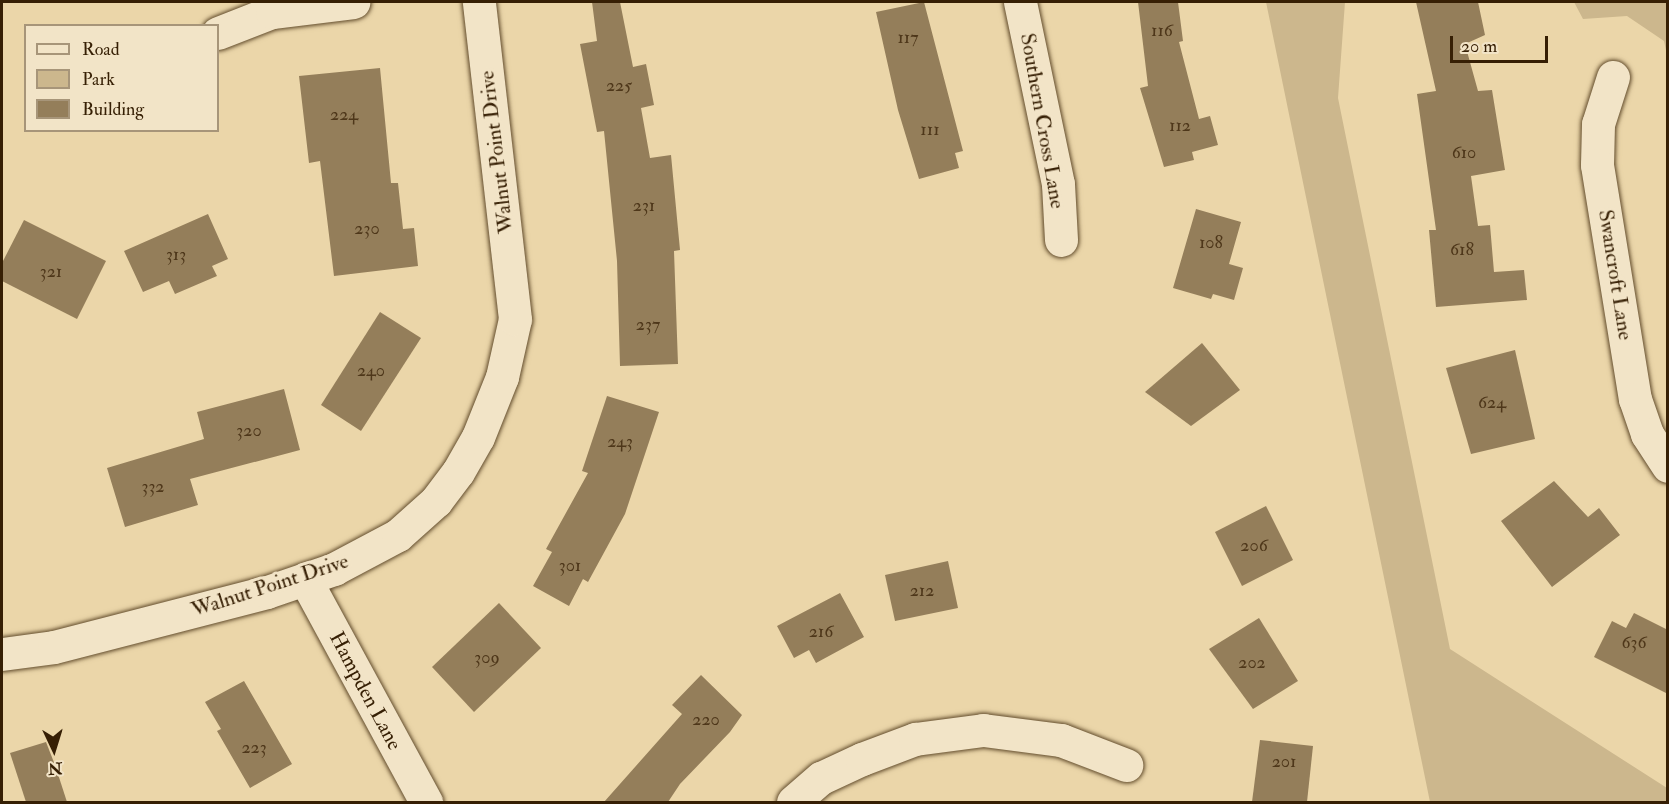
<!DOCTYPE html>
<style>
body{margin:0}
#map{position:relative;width:1669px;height:804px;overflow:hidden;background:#ebd6a9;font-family:"IM FELL Double Pica",serif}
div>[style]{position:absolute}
.green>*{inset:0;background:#ccb78d}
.building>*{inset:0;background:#947e5a}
.roads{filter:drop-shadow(0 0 2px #634d2d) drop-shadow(0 0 2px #634d2d)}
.street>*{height:33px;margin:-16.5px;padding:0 16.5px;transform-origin:16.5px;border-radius:16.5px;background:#f2e4c7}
span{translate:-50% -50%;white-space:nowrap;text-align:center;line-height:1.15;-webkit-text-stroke:6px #f2e4c7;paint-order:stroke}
.number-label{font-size:18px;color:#4e371a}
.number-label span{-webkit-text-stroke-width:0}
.street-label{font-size:21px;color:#361f04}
.frame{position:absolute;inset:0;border:3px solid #361f04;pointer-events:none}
.legend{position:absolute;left:24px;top:24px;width:195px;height:108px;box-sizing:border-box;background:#f2e4c7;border:2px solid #a79579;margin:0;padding:8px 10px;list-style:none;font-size:18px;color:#361f04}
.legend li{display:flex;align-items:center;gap:12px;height:30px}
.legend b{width:30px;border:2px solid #a79579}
.north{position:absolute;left:24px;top:720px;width:60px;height:60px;-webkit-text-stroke:4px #f2e4c7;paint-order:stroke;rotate:176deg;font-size:16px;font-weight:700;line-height:24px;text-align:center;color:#361f04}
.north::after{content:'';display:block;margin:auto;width:21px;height:27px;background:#361f04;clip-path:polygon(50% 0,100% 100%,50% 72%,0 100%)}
.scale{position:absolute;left:1450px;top:36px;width:98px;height:27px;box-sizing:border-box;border:3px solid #361f04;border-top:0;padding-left:8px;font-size:18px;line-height:21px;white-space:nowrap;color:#361f04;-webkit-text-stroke:4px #f2e4c7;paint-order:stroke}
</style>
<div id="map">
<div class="green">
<i style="clip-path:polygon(1266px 2px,1345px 2px,1338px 98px,1450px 649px,1667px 788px,1667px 802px,1430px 802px)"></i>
<i style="clip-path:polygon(1574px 2px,1667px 2px,1667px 55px,1664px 41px,1627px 16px,1583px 19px)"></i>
</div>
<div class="building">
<i style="clip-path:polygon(592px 2px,620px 2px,633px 67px,646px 64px,654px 105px,641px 108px,650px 158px,671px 155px,680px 250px,674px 251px,678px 364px,620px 366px,617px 261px,604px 131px,597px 132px,580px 44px,597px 41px)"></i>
<i style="clip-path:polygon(924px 2px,963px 151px,955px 153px,959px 168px,919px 179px,898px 110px,876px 12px)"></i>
<i style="clip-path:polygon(1138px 2px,1178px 2px,1183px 41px,1179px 42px,1199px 119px,1210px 116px,1218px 145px,1192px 152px,1194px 160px,1164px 167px,1140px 88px,1148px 86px)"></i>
<i style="clip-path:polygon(1416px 2px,1478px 2px,1485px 35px,1465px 44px,1478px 91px,1492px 90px,1505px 170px,1471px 176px,1478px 226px,1490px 225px,1494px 272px,1524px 270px,1527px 300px,1436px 307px,1429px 230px,1436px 230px,1417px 94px,1436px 91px)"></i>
<i style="clip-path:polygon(380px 68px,391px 183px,398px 183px,403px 229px,414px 228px,418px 266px,334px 276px,320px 161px,309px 163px,299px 76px)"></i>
<i style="clip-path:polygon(1196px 209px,1241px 222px,1229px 264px,1243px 268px,1234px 300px,1213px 294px,1211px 299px,1173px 288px)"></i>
<i style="clip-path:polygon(208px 214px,228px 259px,212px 266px,217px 276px,175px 294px,169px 281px,143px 292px,124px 251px)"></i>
<i style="clip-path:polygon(24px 220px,106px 261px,77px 319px,2px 281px,2px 263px)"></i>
<i style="clip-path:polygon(380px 312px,421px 338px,361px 431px,321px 405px)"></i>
<i style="clip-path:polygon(1202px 343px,1240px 390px,1191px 426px,1145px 392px)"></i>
<i style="clip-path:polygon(1515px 350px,1535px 439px,1471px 454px,1446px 368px)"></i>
<i style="clip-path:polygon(284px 389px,300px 450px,190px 479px,198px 505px,125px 527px,107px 468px,204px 439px,197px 412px)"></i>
<i style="clip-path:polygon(607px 396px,659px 412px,625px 514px,588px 582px,583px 579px,569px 606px,533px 586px,552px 552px,546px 549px,588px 473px,582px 471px)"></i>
<i style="clip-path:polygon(1554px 481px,1588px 517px,1599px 508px,1620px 535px,1552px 587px,1501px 521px)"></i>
<i style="clip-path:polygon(1266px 506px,1293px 560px,1242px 586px,1215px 532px)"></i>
<i style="clip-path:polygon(948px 561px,958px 608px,895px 621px,885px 575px)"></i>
<i style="clip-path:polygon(840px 593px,864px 637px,816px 663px,809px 650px,794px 658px,777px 626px)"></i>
<i style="clip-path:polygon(499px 603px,541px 648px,474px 712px,432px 667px)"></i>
<i style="clip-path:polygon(1634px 613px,1668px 630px,1668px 694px,1594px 657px,1612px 621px,1626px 628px)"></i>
<i style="clip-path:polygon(1259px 618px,1298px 681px,1253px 709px,1209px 649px)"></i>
<i style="clip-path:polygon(701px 675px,742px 715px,730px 732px,680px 784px,668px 802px,604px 802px,682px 714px,672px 705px)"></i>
<i style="clip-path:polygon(244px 681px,292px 764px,250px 788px,217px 731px,221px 729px,205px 702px)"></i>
<i style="clip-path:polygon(1260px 740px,1313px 746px,1307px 802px,1252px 802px)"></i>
<i style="clip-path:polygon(46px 742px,55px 765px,67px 802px,26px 802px,10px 753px)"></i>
</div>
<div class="roads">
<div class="street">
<i style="left:1020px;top:2px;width:186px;rotate:78.2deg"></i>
<i style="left:1058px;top:184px;width:56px;rotate:86.9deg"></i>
<i style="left:218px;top:33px;width:58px;rotate:-21.3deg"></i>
<i style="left:272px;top:12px;width:82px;rotate:-7deg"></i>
<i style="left:1613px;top:77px;width:49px;rotate:107.7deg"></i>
<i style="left:1598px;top:124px;width:41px;rotate:91.4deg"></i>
<i style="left:1597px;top:165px;width:237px;rotate:80.8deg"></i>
<i style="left:1635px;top:399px;width:37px;rotate:71deg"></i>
<i style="left:1647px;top:434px;width:38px;rotate:57deg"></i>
<i style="left:305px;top:579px;width:254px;rotate:61.5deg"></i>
<i style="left:2px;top:654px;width:52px;rotate:-7.7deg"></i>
<i style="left:54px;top:647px;width:220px;rotate:-14.5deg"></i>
<i style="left:267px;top:592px;width:71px;rotate:-18.9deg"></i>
<i style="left:334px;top:569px;width:72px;rotate:-28deg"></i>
<i style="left:398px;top:535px;width:51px;rotate:-41.8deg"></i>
<i style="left:436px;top:501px;width:36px;rotate:-53deg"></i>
<i style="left:458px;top:472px;width:40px;rotate:-60.3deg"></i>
<i style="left:478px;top:437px;width:65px;rotate:-68.2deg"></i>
<i style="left:502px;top:377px;width:59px;rotate:-77.4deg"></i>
<i style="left:515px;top:319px;width:319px;rotate:-96.5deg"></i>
<i style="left:793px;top:802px;width:37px;rotate:-41deg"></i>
<i style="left:821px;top:778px;width:45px;rotate:-24.9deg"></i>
<i style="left:862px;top:759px;width:57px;rotate:-20.7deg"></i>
<i style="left:915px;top:739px;width:69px;rotate:-7.5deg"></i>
<i style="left:983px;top:730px;width:79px;rotate:7.3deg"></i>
<i style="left:1061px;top:740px;width:70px;rotate:21deg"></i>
</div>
</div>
<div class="number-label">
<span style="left:1162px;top:31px">116</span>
<span style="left:908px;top:38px">117</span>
<span style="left:619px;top:86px">225</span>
<span style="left:344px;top:115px">224</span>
<span style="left:1180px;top:126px">112</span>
<span style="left:930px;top:130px">111</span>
<span style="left:1464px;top:153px">610</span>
<span style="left:644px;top:206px">231</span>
<span style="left:367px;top:229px">230</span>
<span style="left:1211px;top:243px">108</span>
<span style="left:1462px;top:250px">618</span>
<span style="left:176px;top:255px">313</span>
<span style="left:51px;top:272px">321</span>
<span style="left:648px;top:325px">237</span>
<span style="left:371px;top:371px">240</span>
<span style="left:1492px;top:403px">624</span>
<span style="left:249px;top:431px">320</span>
<span style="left:620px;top:442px">243</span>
<span style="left:153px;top:487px">332</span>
<span style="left:1254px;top:546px">206</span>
<span style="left:570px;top:566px">301</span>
<span style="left:922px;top:591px">212</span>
<span style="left:821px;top:632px">216</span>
<span style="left:1634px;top:643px">636</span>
<span style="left:487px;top:658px">309</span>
<span style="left:1252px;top:663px">202</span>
<span style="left:706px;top:720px">220</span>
<span style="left:254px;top:748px">223</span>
<span style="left:1284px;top:762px">201</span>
</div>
<div class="street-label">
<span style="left:1042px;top:121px;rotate:80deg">Southern Cross Lane</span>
<span style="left:497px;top:152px;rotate:-97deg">Walnut Point Drive</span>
<span style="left:1615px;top:275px;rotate:81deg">Swancroft Lane</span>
<span style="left:270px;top:586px;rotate:-18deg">Walnut Point Drive</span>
<span style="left:365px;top:691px;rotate:62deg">Hampden Lane</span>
</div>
<div class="frame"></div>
<ul class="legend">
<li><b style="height:8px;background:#f2e4c7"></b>Road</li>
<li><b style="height:16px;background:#ccb78d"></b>Park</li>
<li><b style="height:16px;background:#947e5a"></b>Building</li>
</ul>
<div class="north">N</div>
<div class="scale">20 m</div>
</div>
